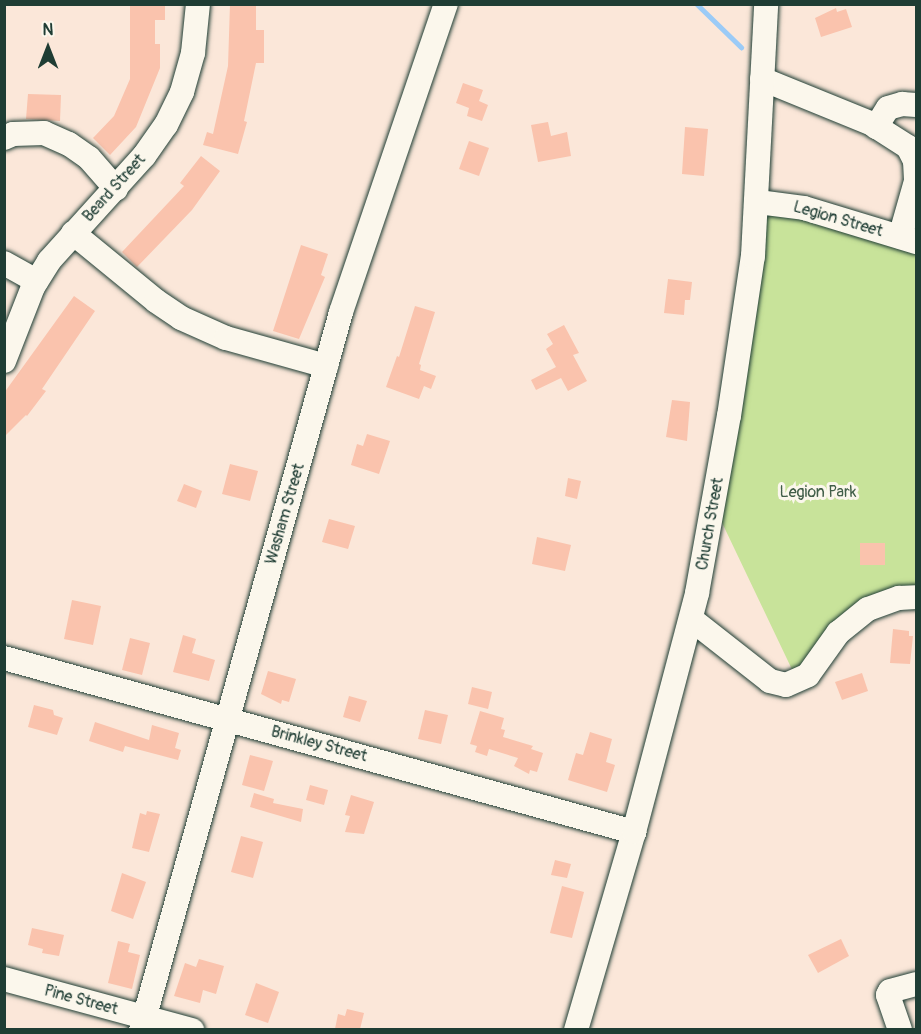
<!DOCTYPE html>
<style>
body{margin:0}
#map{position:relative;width:921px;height:1034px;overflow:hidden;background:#fbe7d9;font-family:Pangolin,sans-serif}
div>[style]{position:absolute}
.green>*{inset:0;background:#c8e39a}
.stream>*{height:4.5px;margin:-2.25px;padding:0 2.25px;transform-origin:2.25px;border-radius:2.25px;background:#9bcbf7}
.building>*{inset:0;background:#fac3ad}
.roads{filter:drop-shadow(0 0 2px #1f3d34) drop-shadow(0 0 2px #1f3d34)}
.minor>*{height:24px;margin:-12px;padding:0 12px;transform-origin:12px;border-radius:12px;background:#fbf7ec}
span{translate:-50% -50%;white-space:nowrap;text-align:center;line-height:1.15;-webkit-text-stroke:6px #fbf7ec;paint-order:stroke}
.street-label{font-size:16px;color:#1f3d34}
.park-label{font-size:16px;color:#415e48}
.frame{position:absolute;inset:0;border:6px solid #1f3d34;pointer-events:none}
.north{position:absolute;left:18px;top:18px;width:60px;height:60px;-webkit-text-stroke:4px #fbf7ec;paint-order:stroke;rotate:0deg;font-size:16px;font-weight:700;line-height:24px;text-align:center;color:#1f3d34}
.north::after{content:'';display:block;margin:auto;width:21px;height:27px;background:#1f3d34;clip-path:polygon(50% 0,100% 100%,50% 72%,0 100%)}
</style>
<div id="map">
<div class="green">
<i style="clip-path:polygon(758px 202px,916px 242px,916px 595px,898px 596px,797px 680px,715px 508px)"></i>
</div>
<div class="stream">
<i style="left:697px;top:4px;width:62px;rotate:44.3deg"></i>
</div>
<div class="building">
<i style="clip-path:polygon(130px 4px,165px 4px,165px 20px,155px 20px,155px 44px,160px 44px,160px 68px,136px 127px,110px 155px,93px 138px,114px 116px,130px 79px)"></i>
<i style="clip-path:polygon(230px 4px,256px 4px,256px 30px,264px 30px,264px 63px,256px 63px,244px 121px,247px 122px,238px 154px,203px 145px,207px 132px,213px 134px,228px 66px)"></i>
<i style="clip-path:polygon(836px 8px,837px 12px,846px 9px,852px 27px,821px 37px,815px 18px)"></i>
<i style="clip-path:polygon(463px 83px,483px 90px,479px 101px,488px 105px,482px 121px,467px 116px,469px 108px,456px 103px)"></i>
<i style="clip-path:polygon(28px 94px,61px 95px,60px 121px,26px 119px)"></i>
<i style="clip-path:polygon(548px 122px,551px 136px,567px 132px,571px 156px,538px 162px,531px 125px)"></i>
<i style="clip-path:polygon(685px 127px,708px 129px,704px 176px,682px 174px)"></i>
<i style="clip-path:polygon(469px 141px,489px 148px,479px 176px,459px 169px)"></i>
<i style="clip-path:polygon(201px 156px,220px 171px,192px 210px,137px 267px,122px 252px,184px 186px,180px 183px)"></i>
<i style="clip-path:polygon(301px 245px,328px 254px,321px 275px,325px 277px,299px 339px,273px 331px)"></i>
<i style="clip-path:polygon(668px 279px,692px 282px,690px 300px,685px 300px,684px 315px,664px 313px)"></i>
<i style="clip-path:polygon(74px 296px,95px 311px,42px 389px,46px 391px,27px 416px,26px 415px,4px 437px,4px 393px)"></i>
<i style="clip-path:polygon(415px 306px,435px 312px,419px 364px,421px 365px,420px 370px,436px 376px,431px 389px,424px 386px,419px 399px,386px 387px,397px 356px,399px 357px)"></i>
<i style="clip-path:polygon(564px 325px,579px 353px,573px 355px,587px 381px,568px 391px,561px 378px,536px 390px,531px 380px,556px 367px,546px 349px,553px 344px,547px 334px)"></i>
<i style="clip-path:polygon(672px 400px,690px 402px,687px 441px,666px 437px)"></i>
<i style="clip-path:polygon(367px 434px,390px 441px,379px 474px,351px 465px,357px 444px,363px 446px)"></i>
<i style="clip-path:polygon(230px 464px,258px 471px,250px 501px,222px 494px)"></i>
<i style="clip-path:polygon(568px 478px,581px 481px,577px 499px,565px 496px)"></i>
<i style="clip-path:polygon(184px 484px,202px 491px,196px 508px,177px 501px)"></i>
<i style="clip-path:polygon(329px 519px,355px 526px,348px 549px,322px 542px)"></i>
<i style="clip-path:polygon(537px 537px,571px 545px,565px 571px,532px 564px)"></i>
<i style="clip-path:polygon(860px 543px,885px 543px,885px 565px,860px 565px)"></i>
<i style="clip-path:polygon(72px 600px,101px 606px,93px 645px,64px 639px)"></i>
<i style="clip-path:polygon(893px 629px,909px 631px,909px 636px,913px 636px,910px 664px,890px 663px)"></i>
<i style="clip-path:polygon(183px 635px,196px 639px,192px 653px,215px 660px,209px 681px,173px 672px)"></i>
<i style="clip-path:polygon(130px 638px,150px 643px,142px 675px,122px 670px)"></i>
<i style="clip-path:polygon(268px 671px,296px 679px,289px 702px,282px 700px,281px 704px,261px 694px)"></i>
<i style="clip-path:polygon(862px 673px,868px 691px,842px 700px,835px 682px)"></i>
<i style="clip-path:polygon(472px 687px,492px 692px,488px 709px,468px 704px)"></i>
<i style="clip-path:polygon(349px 696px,367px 701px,360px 722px,343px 717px)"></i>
<i style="clip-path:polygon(34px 705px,53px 710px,54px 715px,63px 718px,57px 735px,28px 727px)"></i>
<i style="clip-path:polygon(425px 710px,448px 715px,441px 744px,418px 739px)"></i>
<i style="clip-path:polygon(480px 711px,504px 718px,501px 729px,505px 730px,503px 737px,533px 746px,531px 749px,543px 753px,537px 772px,530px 770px,529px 774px,514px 766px,518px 758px,489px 749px,487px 756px,475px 752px,477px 746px,470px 744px)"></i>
<i style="clip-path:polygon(95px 722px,149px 740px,152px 725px,179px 733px,175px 748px,181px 750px,178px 760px,125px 746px,123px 752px,89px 741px)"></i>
<i style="clip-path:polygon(590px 732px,612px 739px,606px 762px,615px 765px,607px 792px,568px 780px,576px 753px,583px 755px)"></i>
<i style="clip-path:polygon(250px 755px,273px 761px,264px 791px,242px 785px)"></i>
<i style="clip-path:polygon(310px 785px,328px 790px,324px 805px,306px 800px)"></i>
<i style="clip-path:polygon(254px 793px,274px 799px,273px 803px,303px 809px,301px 822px,250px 807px)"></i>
<i style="clip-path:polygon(351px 795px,374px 802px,364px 834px,345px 832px,350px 816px,345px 815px)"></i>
<i style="clip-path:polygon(147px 811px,160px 814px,149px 852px,132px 848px,140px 813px,146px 815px)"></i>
<i style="clip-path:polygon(241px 836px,263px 842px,253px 878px,231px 872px)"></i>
<i style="clip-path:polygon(555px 860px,571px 864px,567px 878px,551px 875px)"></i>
<i style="clip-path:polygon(122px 873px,146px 882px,133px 919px,111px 911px)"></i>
<i style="clip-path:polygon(562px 886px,584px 892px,572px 938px,550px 933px)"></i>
<i style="clip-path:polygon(32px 928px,64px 935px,59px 956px,42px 953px,43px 949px,28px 945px)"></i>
<i style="clip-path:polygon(841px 939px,849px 956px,818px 973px,808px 955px)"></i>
<i style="clip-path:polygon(118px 941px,130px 944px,128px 952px,140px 955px,132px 989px,108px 983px)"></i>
<i style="clip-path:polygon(199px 959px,224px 966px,216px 994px,203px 990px,200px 1003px,174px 996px,185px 963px,196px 967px)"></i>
<i style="clip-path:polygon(256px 983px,279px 992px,268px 1023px,245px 1015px)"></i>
<i style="clip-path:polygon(347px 1009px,364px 1013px,360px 1029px,335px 1029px,338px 1014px,345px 1016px)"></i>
</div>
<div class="roads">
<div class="minor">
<i style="left:762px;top:79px;width:119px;rotate:22.2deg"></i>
<i style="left:872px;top:124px;width:43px;rotate:32.6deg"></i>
<i style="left:908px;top:147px;width:16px;rotate:63deg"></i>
<i style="left:915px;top:161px;width:20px;rotate:87deg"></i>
<i style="left:916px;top:181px;width:58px;rotate:105.9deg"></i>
<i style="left:876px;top:127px;width:22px;rotate:-58deg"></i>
<i style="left:888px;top:108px;width:15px;rotate:-16deg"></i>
<i style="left:902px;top:104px;width:14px;rotate:4deg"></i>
<i style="left:4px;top:138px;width:10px;rotate:-24deg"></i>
<i style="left:13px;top:134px;width:31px;rotate:-2deg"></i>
<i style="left:44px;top:133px;width:27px;rotate:24deg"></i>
<i style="left:69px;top:144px;width:24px;rotate:35deg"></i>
<i style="left:89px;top:158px;width:41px;rotate:48.9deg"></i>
<i style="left:758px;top:202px;width:46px;rotate:7.4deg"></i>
<i style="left:804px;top:208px;width:117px;rotate:16.9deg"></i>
<i style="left:73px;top:233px;width:107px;rotate:39.3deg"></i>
<i style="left:156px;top:301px;width:30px;rotate:34deg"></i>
<i style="left:181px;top:318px;width:49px;rotate:24deg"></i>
<i style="left:226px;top:338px;width:104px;rotate:15.6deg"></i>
<i style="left:4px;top:263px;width:37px;rotate:29deg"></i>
<i style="left:4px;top:361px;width:79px;rotate:-68.6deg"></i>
<i style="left:33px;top:287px;width:31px;rotate:-58deg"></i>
<i style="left:49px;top:261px;width:142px;rotate:-47.9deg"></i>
<i style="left:144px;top:156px;width:38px;rotate:-55deg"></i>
<i style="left:166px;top:125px;width:37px;rotate:-64deg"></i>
<i style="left:182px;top:92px;width:41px;rotate:-74.2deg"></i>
<i style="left:193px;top:53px;width:49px;rotate:-84.2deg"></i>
<i style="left:691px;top:619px;width:100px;rotate:38.1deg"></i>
<i style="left:770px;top:681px;width:16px;rotate:14deg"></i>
<i style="left:786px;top:685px;width:24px;rotate:-24deg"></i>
<i style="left:808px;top:675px;width:52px;rotate:-54.5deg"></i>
<i style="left:838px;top:633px;width:38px;rotate:-39deg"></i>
<i style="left:868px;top:609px;width:33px;rotate:-20deg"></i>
<i style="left:899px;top:598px;width:17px;rotate:-3deg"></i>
<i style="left:4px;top:658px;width:654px;rotate:15.44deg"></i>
<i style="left:4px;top:979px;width:195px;rotate:15.2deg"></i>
<i style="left:141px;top:1030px;width:745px;rotate:-74.43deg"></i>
<i style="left:341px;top:312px;width:325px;rotate:-71.2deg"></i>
<i style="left:576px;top:1030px;width:206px;rotate:-73.7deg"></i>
<i style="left:634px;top:832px;width:247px;rotate:-75.2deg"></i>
<i style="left:697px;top:593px;width:180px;rotate:-79.8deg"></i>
<i style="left:729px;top:416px;width:162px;rotate:-81.5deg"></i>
<i style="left:753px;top:256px;width:252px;rotate:-87deg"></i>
<i style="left:900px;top:1030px;width:37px;rotate:-109deg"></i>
<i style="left:888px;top:995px;width:4px;rotate:-63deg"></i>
<i style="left:890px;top:991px;width:27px;rotate:-15deg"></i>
</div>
</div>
<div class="street-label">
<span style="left:114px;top:188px;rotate:-48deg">Beard Street</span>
<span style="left:838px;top:219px;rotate:16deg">Legion Street</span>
<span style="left:285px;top:514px;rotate:-74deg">Washam Street</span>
<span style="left:710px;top:524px;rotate:-80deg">Church Street</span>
<span style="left:319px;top:744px;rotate:15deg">Brinkley Street</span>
<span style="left:81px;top:1000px;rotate:15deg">Pine Street</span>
</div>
<div class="park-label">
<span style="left:818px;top:492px">Legion Park</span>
</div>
<div class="frame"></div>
<div class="north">N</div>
</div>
